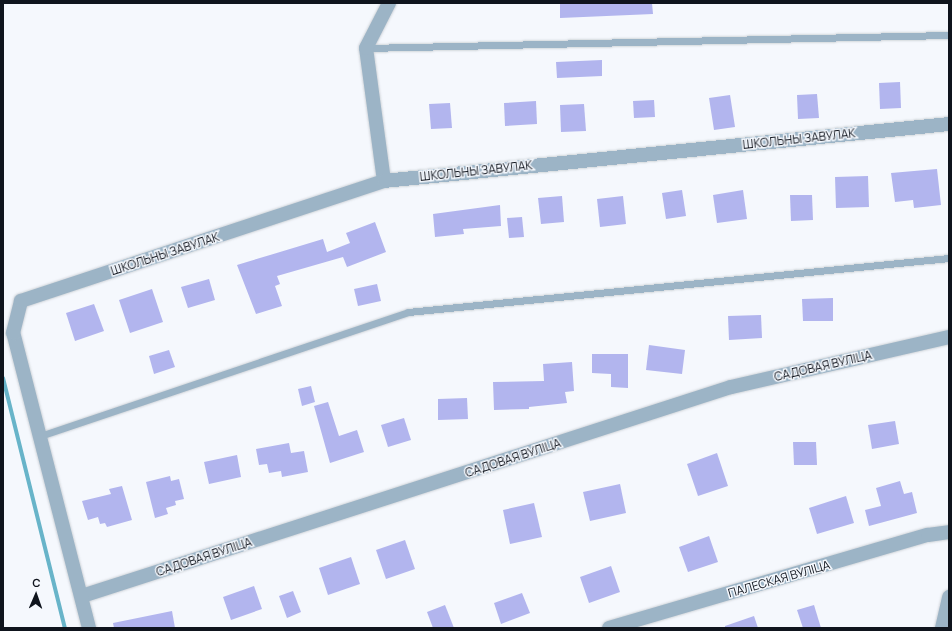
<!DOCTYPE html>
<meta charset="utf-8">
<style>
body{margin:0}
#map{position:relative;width:952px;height:631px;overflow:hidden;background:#f5f8fd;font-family:Manrope,sans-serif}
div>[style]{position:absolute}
.stream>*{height:4px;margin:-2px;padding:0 2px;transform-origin:2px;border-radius:2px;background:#68b4c9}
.building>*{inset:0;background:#b2b5ee}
.roads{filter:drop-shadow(0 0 1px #d0d4d9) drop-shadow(0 0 1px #d0d4d9)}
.service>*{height:7px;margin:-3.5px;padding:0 3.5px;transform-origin:3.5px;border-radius:3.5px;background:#9cb4c6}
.minor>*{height:14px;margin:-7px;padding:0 7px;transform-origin:7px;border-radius:7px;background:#9cb4c6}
span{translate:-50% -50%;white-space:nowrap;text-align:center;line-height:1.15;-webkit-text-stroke:3px #f5f8fd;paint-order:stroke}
.street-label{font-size:12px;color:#0f141d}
.frame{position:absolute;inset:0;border:4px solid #0f141d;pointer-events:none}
.north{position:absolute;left:16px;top:575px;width:40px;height:40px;-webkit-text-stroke:3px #f5f8fd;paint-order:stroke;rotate:2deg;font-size:11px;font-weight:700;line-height:16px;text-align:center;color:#0f141d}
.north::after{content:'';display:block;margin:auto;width:14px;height:18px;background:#0f141d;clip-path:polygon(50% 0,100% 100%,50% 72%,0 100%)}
</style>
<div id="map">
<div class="stream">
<i style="left:3px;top:378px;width:258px;rotate:76.1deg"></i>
</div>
<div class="building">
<i style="clip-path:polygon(560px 3px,652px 3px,653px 14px,560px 18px)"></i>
<i style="clip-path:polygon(602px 60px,602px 76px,557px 78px,556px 62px)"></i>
<i style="clip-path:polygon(900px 82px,901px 108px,880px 109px,879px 83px)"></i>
<i style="clip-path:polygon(817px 94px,819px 118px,798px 119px,797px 95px)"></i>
<i style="clip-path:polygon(730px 95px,735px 127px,714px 130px,709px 98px)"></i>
<i style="clip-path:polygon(654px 100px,655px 117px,634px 118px,633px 101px)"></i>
<i style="clip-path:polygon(536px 101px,537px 124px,505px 126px,504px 103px)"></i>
<i style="clip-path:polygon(450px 103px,452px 128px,431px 129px,429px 104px)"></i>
<i style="clip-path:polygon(584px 104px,586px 131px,561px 132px,560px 105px)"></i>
<i style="clip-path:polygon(937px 169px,941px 205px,914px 208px,913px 200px,895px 202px,891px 173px)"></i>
<i style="clip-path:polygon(868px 176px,869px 207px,836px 208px,835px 177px)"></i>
<i style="clip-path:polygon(682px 190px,686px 216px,666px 219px,662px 193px)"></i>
<i style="clip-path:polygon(743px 190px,747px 219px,717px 223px,713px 195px)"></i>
<i style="clip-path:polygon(790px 195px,812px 195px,813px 220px,791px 221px)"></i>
<i style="clip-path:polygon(562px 196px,564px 222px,541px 224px,538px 198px)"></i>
<i style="clip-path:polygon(623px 196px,626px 224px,600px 227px,597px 199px)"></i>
<i style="clip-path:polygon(500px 205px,501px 226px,463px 229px,464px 234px,435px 237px,433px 214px)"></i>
<i style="clip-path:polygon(522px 217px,524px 237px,509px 238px,507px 218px)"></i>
<i style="clip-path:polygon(375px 222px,386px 252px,347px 267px,343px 257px,277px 276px,280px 284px,275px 286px,282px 306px,256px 314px,237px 265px,323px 239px,327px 252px,350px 243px,346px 233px)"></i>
<i style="clip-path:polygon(209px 279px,215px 300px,188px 308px,181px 287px)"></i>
<i style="clip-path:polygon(377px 284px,381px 301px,358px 306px,354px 289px)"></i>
<i style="clip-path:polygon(152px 289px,163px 322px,130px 333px,119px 300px)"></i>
<i style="clip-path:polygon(833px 298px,833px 321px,803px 321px,802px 299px)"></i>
<i style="clip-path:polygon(94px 304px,104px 331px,75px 341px,66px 313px)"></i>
<i style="clip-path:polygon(761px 315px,762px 338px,729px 340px,728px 316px)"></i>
<i style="clip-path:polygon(649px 345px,685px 350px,682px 374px,646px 370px)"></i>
<i style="clip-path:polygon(169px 350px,175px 367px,154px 374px,149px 356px)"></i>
<i style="clip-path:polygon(592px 354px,628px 354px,628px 388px,611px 387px,611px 374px,592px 373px)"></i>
<i style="clip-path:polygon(572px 362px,574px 391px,565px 392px,567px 403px,529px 407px,529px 409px,494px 410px,493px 382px,544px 381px,543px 364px)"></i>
<i style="clip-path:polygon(311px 386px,315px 402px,302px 406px,298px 389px)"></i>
<i style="clip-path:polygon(467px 398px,468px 419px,438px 420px,438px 399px)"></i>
<i style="clip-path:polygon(328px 402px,339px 436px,357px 430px,364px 452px,330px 463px,314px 406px)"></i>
<i style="clip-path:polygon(404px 418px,411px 440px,388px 447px,381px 425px)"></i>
<i style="clip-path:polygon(895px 421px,899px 444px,872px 449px,868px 425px)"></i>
<i style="clip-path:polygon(793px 442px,816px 442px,817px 465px,794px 465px)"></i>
<i style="clip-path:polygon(289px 443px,291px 453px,304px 451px,308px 472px,282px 477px,281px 471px,269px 473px,267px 464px,259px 465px,256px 449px)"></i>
<i style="clip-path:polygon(717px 453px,728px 486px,698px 496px,687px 464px)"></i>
<i style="clip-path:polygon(237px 455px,241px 477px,209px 484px,204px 462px)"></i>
<i style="clip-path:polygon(170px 476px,171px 481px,179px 479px,184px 499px,175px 501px,176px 505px,166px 508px,168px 514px,155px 518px,146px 482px)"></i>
<i style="clip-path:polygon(900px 481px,904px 494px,912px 492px,917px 513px,869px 526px,865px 510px,881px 506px,876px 488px)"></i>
<i style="clip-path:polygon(620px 484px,626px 513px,590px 521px,583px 492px)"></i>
<i style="clip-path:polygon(122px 486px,132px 520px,107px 527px,105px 523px,100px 524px,98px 517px,88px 520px,82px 501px,111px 494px,109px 489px)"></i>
<i style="clip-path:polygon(846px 496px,854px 523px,817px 534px,809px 508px)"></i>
<i style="clip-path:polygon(534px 503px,542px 537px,510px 544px,503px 510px)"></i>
<i style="clip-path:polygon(709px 536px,718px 562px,688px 572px,679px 547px)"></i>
<i style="clip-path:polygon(405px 540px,415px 569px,386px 579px,376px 550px)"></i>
<i style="clip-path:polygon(351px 557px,360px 584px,328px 595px,319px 568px)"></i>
<i style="clip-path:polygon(611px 566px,620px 592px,589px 603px,580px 577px)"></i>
<i style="clip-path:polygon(254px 586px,262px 609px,231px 620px,223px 597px)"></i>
<i style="clip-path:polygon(293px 591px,301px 612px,287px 618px,279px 596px)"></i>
<i style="clip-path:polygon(522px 593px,530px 613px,501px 624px,494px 603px)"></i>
<i style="clip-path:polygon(445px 605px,454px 628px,433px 628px,427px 612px)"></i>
<i style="clip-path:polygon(814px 605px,821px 628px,803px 628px,797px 610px)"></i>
<i style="clip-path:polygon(172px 611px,175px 628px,114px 628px,113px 623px)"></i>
<i style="clip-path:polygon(754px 616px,758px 628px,725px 628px,725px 626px)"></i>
</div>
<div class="roads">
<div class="service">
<i style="left:366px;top:48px;width:583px;rotate:-1.28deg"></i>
<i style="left:40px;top:436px;width:388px;rotate:-18.6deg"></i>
<i style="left:408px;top:312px;width:544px;rotate:-5.7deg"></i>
</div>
<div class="minor">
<i style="left:384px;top:181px;width:134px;rotate:-97.7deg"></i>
<i style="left:366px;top:48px;width:51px;rotate:-62.9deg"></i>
<i style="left:82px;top:596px;width:682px;rotate:-17.85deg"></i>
<i style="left:731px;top:387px;width:224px;rotate:-12.9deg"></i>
<i style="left:89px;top:628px;width:305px;rotate:-104.4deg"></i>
<i style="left:13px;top:333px;width:33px;rotate:-76deg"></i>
<i style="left:21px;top:301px;width:382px;rotate:-18.3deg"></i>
<i style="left:384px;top:181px;width:568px;rotate:-5.76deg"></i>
<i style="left:609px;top:628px;width:332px;rotate:-16.3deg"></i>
<i style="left:928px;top:535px;width:21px;rotate:-8deg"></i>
<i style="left:942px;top:628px;width:32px;rotate:-77deg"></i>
</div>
</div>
<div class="street-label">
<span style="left:799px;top:139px;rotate:-6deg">ШКОЛЬНЫ ЗАВУЛАК</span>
<span style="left:476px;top:171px;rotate:-6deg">ШКОЛЬНЫ ЗАВУЛАК</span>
<span style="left:165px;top:254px;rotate:-18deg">ШКОЛЬНЫ ЗАВУЛАК</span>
<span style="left:823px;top:366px;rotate:-13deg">САДОВАЯ ВУЛІЦА</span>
<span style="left:513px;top:458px;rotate:-18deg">САДОВАЯ ВУЛІЦА</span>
<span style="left:204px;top:557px;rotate:-18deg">САДОВАЯ ВУЛІЦА</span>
<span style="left:779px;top:579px;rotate:-16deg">ПАЛЕСКАЯ ВУЛІЦА</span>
</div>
<div class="frame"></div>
<div class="north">С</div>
</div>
